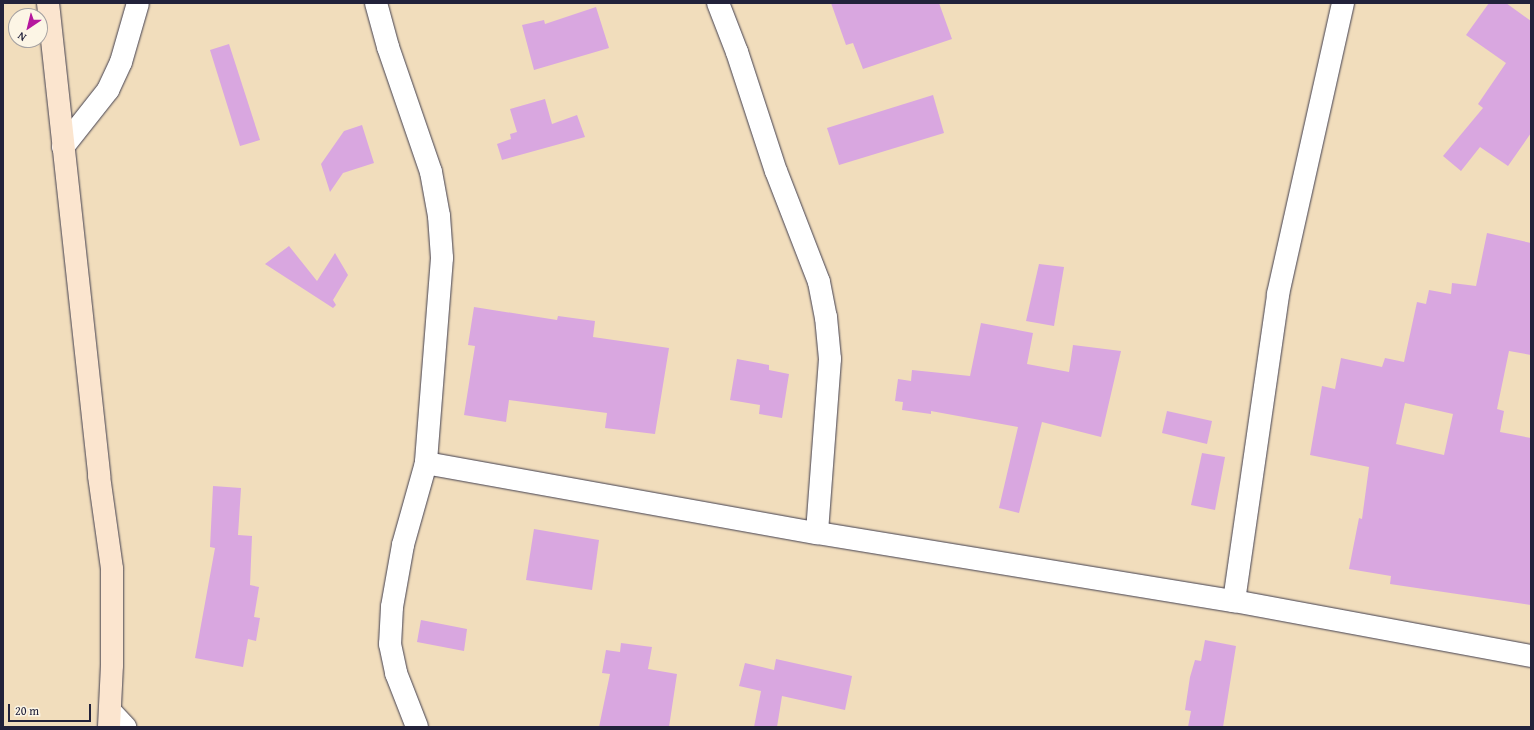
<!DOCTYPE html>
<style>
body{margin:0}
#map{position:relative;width:1534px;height:730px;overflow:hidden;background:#f1ddbc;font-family:"Gentium Book Plus",serif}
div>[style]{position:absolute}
.building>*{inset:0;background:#d9a7e0}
.roads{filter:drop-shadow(0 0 1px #413e4e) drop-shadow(0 0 1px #413e4e)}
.street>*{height:22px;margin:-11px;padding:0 11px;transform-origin:11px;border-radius:11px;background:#fff}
.secondary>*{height:22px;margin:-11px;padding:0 11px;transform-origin:11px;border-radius:11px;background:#fbe5cf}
span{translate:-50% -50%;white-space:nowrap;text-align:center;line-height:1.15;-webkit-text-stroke:4px #fcf5e5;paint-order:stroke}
.frame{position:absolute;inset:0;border:4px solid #22223b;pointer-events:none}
.north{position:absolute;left:8px;top:8px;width:40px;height:40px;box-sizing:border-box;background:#fcf5e5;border:1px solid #a5a1a1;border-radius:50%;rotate:215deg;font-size:11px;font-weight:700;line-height:16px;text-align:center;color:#22223b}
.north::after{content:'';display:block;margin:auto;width:14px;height:18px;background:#b5179e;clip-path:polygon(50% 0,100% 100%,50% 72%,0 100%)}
.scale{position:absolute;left:8px;top:704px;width:83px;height:18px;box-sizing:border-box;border:2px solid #22223b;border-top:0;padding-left:5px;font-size:12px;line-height:14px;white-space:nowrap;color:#22223b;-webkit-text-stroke:3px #fcf5e5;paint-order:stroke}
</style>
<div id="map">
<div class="building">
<i style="clip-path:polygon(831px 3px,939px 3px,952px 39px,863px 69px,853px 43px,846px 45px)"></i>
<i style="clip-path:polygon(1489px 3px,1506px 3px,1531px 21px,1531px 133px,1508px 166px,1480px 147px,1461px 171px,1443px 156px,1483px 108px,1478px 104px,1506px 63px,1466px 35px)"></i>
<i style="clip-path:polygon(596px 7px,609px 48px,534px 70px,522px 25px,544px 20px,545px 24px)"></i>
<i style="clip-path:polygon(229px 44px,260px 140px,240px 146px,210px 50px)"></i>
<i style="clip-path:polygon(933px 95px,944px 133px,839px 165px,827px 128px)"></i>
<i style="clip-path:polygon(545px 99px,552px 124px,577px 115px,585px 137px,502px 160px,497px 144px,511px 139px,510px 134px,517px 132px,510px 109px)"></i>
<i style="clip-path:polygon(362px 125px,374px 163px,343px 173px,330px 192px,321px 164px,344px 131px)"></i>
<i style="clip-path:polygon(evenodd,1487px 233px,1531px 243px,1531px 355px,1509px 351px,1497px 409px,1504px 411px,1500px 432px,1531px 438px,1531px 605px,1390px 584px,1391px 576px,1349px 569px,1359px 518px,1362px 519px,1369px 467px,1310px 455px,1322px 386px,1335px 389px,1341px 358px,1382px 367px,1385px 358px,1404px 362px,1417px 302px,1426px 304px,1429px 290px,1451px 294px,1452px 283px,1476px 286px,1487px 233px,1405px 403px,1453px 414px,1444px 455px,1396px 444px,1405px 403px)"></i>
<i style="clip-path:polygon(289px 246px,317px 281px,335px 253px,348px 275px,333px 300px,336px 305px,333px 308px,265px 264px)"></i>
<i style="clip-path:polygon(1039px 264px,1064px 267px,1054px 326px,1026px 321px)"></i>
<i style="clip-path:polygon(474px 307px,557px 320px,558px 316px,595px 321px,593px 337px,669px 348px,655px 434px,605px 428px,607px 413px,509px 400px,506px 422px,464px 415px,475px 346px,468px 345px)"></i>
<i style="clip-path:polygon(981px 323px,1033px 333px,1027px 364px,1069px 372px,1073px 345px,1121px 351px,1101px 437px,1042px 422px,1019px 513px,999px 508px,1018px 427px,931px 411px,931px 414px,902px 410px,903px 402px,895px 401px,898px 379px,911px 381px,912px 370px,970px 376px)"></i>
<i style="clip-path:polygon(737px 359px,769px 365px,769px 370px,789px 374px,782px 418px,759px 414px,760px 405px,730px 400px)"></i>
<i style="clip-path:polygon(1167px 411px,1212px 421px,1207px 444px,1162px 433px)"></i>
<i style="clip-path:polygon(1202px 453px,1225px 457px,1215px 510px,1191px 505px)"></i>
<i style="clip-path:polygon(213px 486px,241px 488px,238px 535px,252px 536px,250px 585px,259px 587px,254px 617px,260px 618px,256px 641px,248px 639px,243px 667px,195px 658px,215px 548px,210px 547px)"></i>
<i style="clip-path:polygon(534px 529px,599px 540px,592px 590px,526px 580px)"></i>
<i style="clip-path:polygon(421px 620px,467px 629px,464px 651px,417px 642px)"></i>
<i style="clip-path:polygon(1205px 640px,1236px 646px,1223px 727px,1188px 727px,1191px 711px,1185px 710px,1190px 677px,1195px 660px,1201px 661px)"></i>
<i style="clip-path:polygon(621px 643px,652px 647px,648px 669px,677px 674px,669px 727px,599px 727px,610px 674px,602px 673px,606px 650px,620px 652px)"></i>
<i style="clip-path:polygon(776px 659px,852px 676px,845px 710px,782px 696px,777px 727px,754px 727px,761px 691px,739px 686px,745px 663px,774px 670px)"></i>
</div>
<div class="roads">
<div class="street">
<i style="left:376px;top:3px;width:46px;rotate:74.7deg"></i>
<i style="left:388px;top:47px;width:132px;rotate:71deg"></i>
<i style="left:431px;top:172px;width:45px;rotate:79.7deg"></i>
<i style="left:439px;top:216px;width:42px;rotate:85.9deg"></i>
<i style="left:442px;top:258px;width:206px;rotate:94.5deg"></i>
<i style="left:426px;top:463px;width:85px;rotate:105.7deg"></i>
<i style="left:403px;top:545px;width:63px;rotate:100.1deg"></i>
<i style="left:392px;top:607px;width:37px;rotate:93deg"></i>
<i style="left:390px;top:644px;width:30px;rotate:78deg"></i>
<i style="left:396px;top:673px;width:58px;rotate:68.7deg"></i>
<i style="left:718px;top:3px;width:53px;rotate:68.8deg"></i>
<i style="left:737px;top:52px;width:125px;rotate:71.9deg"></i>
<i style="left:776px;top:171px;width:119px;rotate:68.8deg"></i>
<i style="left:819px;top:282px;width:36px;rotate:79deg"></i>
<i style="left:826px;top:317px;width:42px;rotate:84.6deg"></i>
<i style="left:830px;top:359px;width:174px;rotate:94.3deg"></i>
<i style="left:63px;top:147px;width:73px;rotate:-51.7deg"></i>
<i style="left:108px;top:90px;width:31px;rotate:-65deg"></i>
<i style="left:121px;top:62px;width:61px;rotate:-73.9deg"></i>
<i style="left:426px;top:463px;width:397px;rotate:10.2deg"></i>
<i style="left:817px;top:533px;width:423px;rotate:9.3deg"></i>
<i style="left:1234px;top:601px;width:302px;rotate:10.5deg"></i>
<i style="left:1234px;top:601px;width:310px;rotate:-81.8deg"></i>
<i style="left:1278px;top:294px;width:298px;rotate:-77.4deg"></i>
<i style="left:111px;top:712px;width:21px;rotate:47deg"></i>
</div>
<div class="secondary">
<i style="left:48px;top:3px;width:476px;rotate:83.8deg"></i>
<i style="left:99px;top:476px;width:94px;rotate:82deg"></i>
<i style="left:112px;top:569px;width:96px;rotate:90deg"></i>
<i style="left:112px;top:665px;width:62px;rotate:92.8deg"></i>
</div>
</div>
<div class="frame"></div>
<div class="north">N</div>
<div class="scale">20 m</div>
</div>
